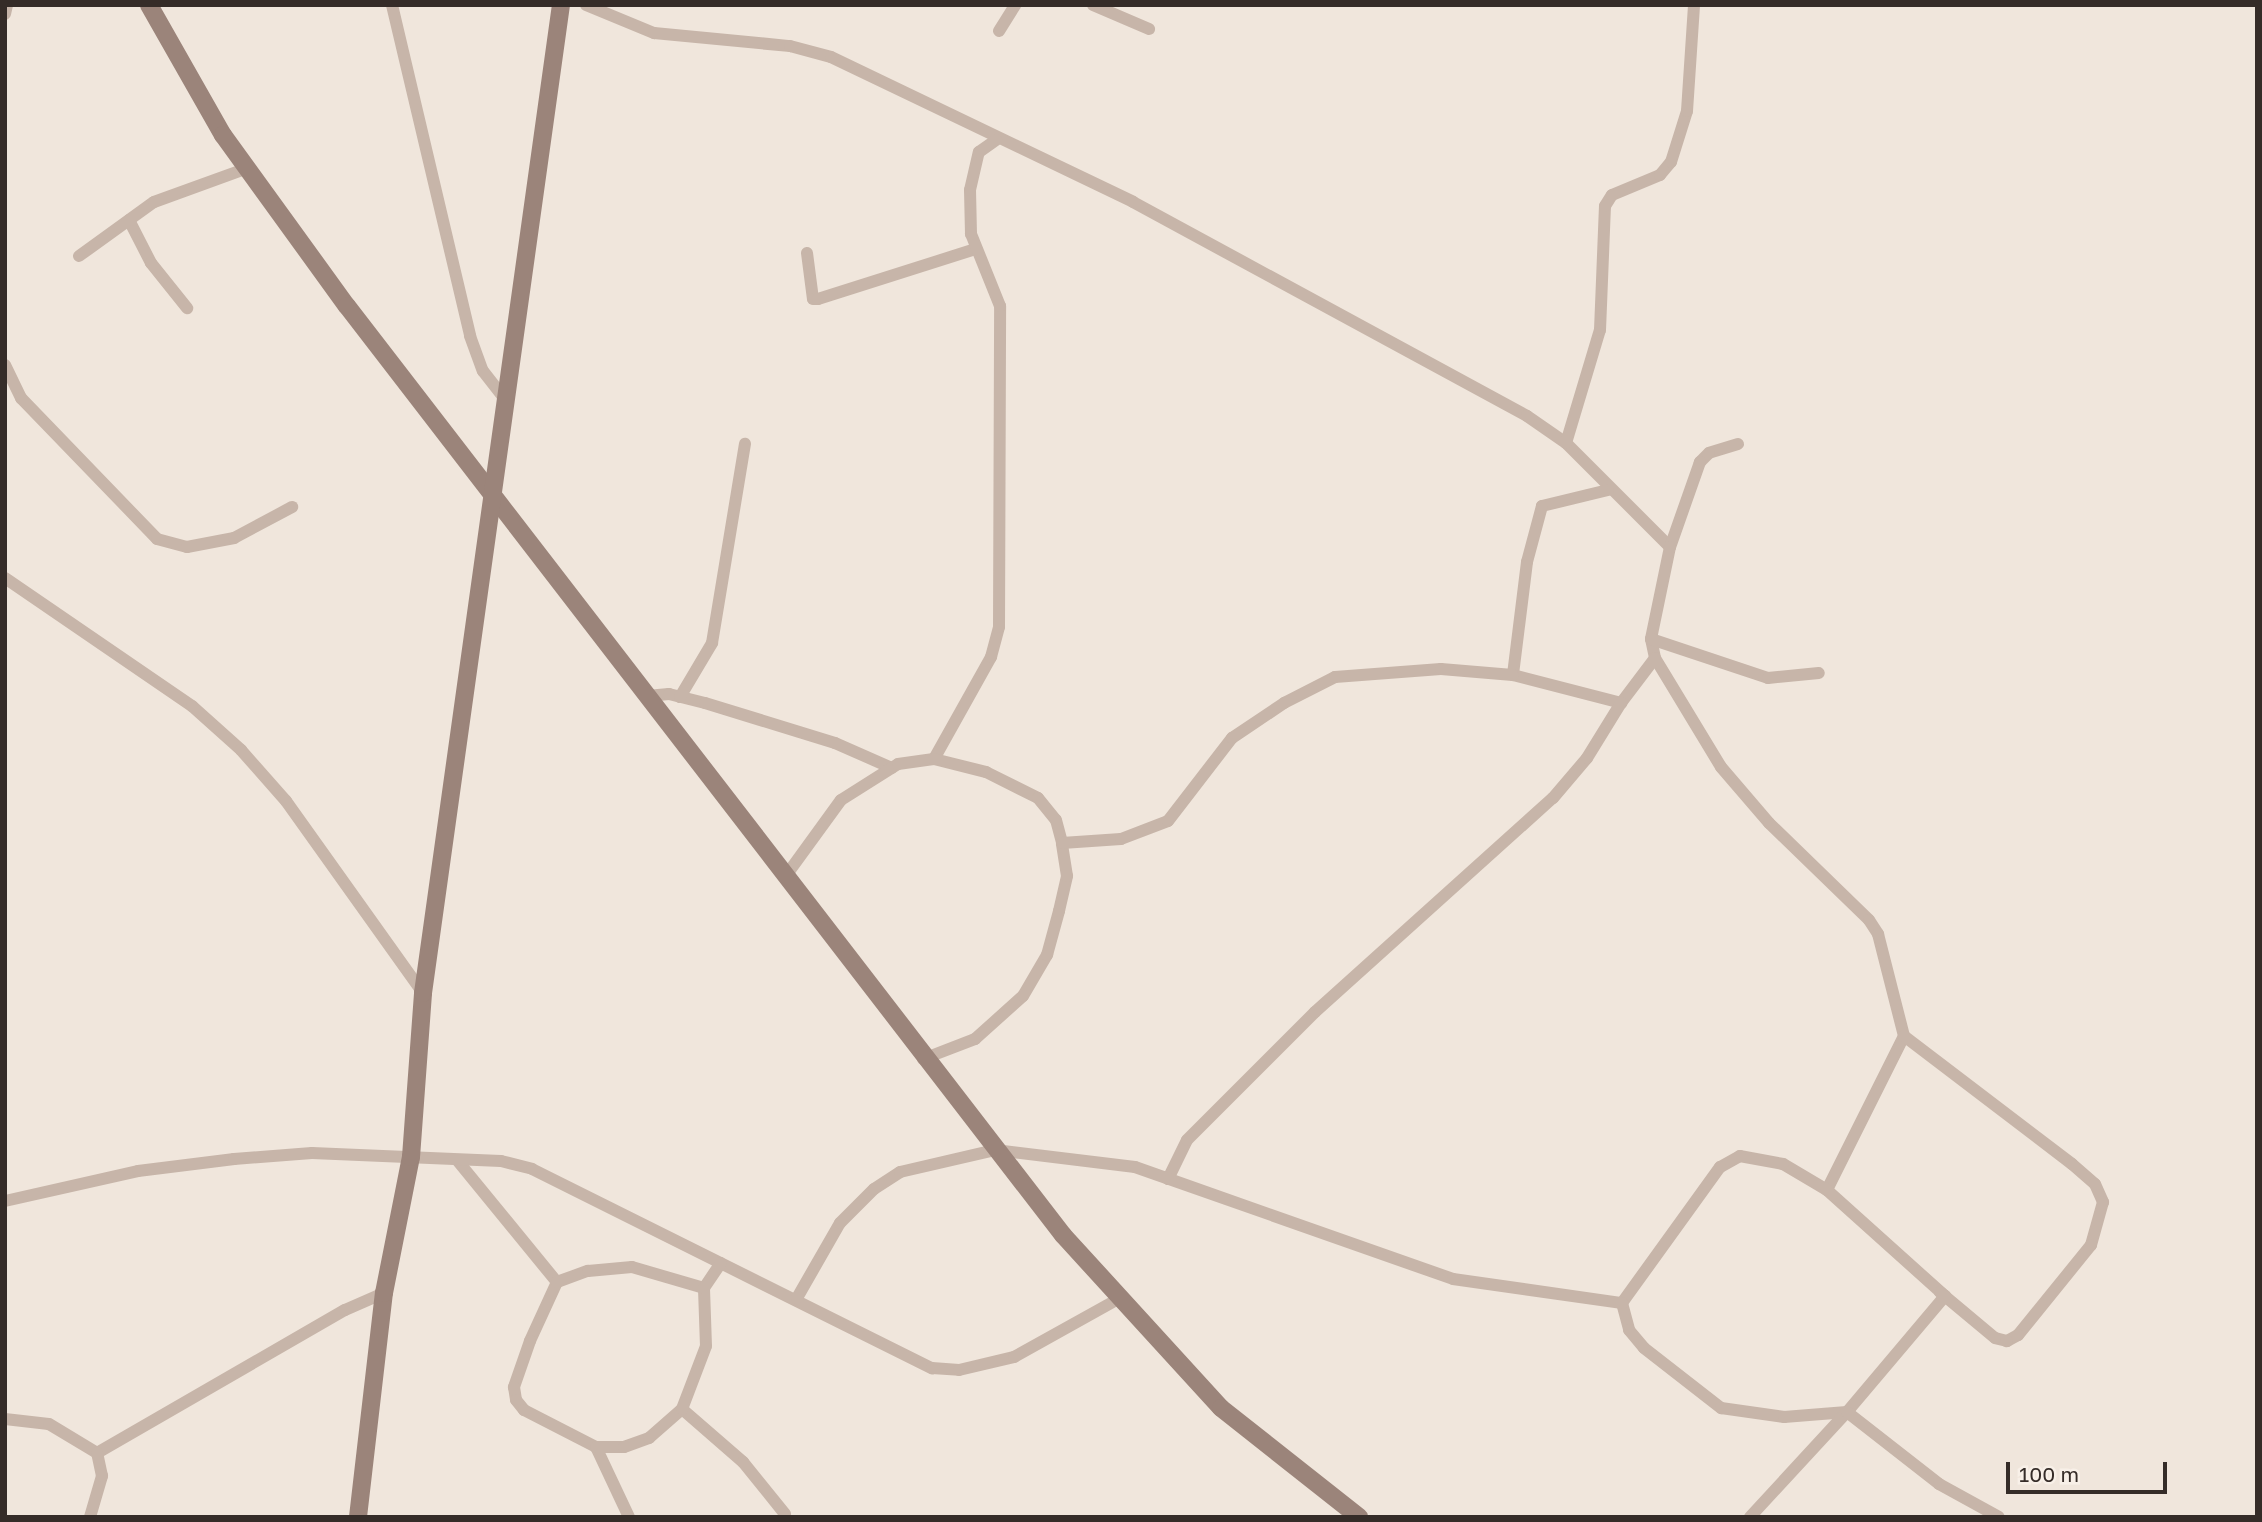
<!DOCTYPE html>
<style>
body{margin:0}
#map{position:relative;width:2262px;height:1522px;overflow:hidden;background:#f0e6dc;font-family:"Golos Text",sans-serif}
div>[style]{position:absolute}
.street>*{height:12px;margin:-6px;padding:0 6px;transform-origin:6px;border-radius:6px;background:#c7b5a9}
.secondary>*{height:18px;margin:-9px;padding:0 9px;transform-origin:9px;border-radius:9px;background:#9b847a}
span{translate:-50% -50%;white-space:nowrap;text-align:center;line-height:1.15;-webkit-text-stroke:6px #f8f0e8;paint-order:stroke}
.frame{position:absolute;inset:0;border:7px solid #352c28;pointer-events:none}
.scale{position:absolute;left:2006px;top:1462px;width:161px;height:32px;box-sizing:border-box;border:4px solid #352c28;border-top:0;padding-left:9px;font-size:21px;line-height:24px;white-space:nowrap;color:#352c28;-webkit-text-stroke:5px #f8f0e8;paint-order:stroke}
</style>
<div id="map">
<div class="street">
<i style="left:392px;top:5px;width:340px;rotate:76.7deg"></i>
<i style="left:470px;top:336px;width:37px;rotate:70deg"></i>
<i style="left:483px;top:371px;width:39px;rotate:52deg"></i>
<i style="left:586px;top:5px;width:74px;rotate:22.4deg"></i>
<i style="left:654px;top:33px;width:137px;rotate:5.5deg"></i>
<i style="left:790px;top:46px;width:42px;rotate:15deg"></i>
<i style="left:831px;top:57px;width:335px;rotate:25.6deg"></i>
<i style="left:1133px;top:202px;width:448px;rotate:28.5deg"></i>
<i style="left:1527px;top:416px;width:47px;rotate:34.7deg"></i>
<i style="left:1566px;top:443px;width:147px;rotate:45deg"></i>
<i style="left:1093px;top:5px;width:61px;rotate:23.2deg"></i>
<i style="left:5px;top:14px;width:9px;rotate:-77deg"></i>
<i style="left:999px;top:31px;width:31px;rotate:-58deg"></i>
<i style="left:129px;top:220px;width:48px;rotate:62.9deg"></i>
<i style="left:151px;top:263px;width:58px;rotate:51.3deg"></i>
<i style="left:807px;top:253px;width:46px;rotate:82.6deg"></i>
<i style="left:813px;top:299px;width:5px"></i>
<i style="left:818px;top:299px;width:166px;rotate:-17.6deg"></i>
<i style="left:79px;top:256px;width:92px;rotate:-35.8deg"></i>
<i style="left:154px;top:202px;width:100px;rotate:-19.9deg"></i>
<i style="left:5px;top:365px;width:37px;rotate:64deg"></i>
<i style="left:21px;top:398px;width:196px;rotate:46deg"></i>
<i style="left:157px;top:539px;width:31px;rotate:15deg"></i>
<i style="left:187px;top:547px;width:48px;rotate:-10.8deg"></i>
<i style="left:234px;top:538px;width:66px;rotate:-28.1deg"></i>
<i style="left:1566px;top:443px;width:118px;rotate:-73.3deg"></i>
<i style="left:1600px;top:330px;width:124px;rotate:-87.7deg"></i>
<i style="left:1605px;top:206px;width:13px;rotate:-58deg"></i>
<i style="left:1612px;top:195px;width:52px;rotate:-22.6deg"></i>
<i style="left:1660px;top:175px;width:17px;rotate:-50deg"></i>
<i style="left:1671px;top:162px;width:53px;rotate:-72.6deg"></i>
<i style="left:1687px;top:111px;width:106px;rotate:-86.2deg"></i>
<i style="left:1738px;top:444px;width:30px;rotate:163deg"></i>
<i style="left:1709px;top:453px;width:13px;rotate:135deg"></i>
<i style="left:1700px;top:462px;width:90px;rotate:109.4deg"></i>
<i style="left:1670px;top:547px;width:94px;rotate:101.7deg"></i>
<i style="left:1651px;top:639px;width:19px;rotate:78deg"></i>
<i style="left:1655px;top:658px;width:127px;rotate:58.8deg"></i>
<i style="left:1721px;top:767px;width:74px;rotate:49.4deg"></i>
<i style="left:1769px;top:823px;width:139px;rotate:44.1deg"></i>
<i style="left:1869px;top:920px;width:17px;rotate:57deg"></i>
<i style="left:1878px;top:934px;width:105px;rotate:75.7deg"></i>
<i style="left:1904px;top:1036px;width:172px;rotate:116.6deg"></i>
<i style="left:1827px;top:1190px;width:51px;rotate:-149.4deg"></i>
<i style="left:1783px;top:1164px;width:44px;rotate:-169.5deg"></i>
<i style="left:1740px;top:1156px;width:23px;rotate:151deg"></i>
<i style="left:1720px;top:1167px;width:168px;rotate:125.8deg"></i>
<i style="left:1622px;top:1303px;width:28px;rotate:75deg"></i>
<i style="left:1629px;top:1330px;width:23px;rotate:50deg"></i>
<i style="left:1644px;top:1348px;width:98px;rotate:37.9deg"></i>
<i style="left:1721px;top:1408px;width:64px;rotate:8.1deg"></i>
<i style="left:1784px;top:1417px;width:63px;rotate:-4.5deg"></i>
<i style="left:1847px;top:1412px;width:152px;rotate:-49.8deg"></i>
<i style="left:1945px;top:1296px;width:159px;rotate:-138.1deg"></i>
<i style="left:1608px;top:490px;width:68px;rotate:166.4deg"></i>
<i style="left:1542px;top:506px;width:58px;rotate:105deg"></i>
<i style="left:1527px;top:562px;width:114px;rotate:97.1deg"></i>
<i style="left:1513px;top:675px;width:112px;rotate:14.5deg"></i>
<i style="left:1621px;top:703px;width:56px;rotate:-52.9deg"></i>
<i style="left:5px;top:578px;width:227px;rotate:34.4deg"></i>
<i style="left:192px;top:706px;width:66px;rotate:41.9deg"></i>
<i style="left:241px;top:750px;width:68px;rotate:48.6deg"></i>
<i style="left:286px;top:801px;width:236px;rotate:54.5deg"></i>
<i style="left:1651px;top:639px;width:123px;rotate:18.4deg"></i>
<i style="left:1768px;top:678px;width:51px;rotate:-5.6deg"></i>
<i style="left:647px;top:696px;width:22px;rotate:-5deg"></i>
<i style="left:669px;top:694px;width:37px;rotate:14deg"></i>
<i style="left:705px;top:703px;width:136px;rotate:17.1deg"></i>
<i style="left:835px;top:743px;width:62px;rotate:23.7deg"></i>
<i style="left:680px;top:697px;width:63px;rotate:-59.3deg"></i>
<i style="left:712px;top:643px;width:202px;rotate:-80.6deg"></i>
<i style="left:934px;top:759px;width:117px;rotate:-60.8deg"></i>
<i style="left:991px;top:657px;width:31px;rotate:-75deg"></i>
<i style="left:999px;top:627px;width:321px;rotate:-89.8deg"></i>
<i style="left:1000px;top:306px;width:78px;rotate:-111.9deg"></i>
<i style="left:971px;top:234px;width:44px;rotate:-91.3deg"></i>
<i style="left:970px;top:190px;width:39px;rotate:-77deg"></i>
<i style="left:979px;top:152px;width:21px;rotate:-35deg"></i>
<i style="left:785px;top:877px;width:95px;rotate:-54deg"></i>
<i style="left:841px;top:800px;width:67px;rotate:-32.3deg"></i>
<i style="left:898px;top:764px;width:36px;rotate:-8deg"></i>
<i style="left:934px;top:759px;width:54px;rotate:14deg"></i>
<i style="left:986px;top:772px;width:58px;rotate:26.6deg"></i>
<i style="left:1038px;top:798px;width:28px;rotate:51deg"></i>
<i style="left:1056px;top:820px;width:24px;rotate:75deg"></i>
<i style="left:1904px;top:1036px;width:211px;rotate:37.3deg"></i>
<i style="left:2072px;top:1164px;width:30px;rotate:41deg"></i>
<i style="left:2095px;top:1184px;width:20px;rotate:66deg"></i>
<i style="left:2103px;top:1202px;width:45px;rotate:105.6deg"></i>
<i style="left:2091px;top:1245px;width:116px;rotate:129deg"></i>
<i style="left:2018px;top:1335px;width:13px;rotate:151deg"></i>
<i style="left:2007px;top:1341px;width:12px;rotate:-166deg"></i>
<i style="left:1995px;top:1338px;width:72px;rotate:-140.1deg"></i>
<i style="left:923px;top:1059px;width:56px;rotate:-21deg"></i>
<i style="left:975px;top:1039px;width:64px;rotate:-41.9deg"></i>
<i style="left:1023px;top:996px;width:48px;rotate:-59.7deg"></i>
<i style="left:1047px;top:955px;width:46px;rotate:-74.7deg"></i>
<i style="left:1059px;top:911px;width:36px;rotate:-77deg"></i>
<i style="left:1067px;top:876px;width:33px;rotate:-99deg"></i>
<i style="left:1062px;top:843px;width:59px;rotate:-3.9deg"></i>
<i style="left:1121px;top:839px;width:50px;rotate:-21deg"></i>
<i style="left:1168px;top:821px;width:105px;rotate:-52.4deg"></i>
<i style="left:1232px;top:738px;width:63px;rotate:-33.9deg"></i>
<i style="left:1284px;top:703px;width:57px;rotate:-27deg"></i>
<i style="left:1335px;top:677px;width:106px;rotate:-4.3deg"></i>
<i style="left:1441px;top:669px;width:72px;rotate:4.8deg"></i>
<i style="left:457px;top:1160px;width:158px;rotate:50.7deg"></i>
<i style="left:557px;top:1282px;width:65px;rotate:114.6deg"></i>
<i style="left:530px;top:1341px;width:49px;rotate:109.2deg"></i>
<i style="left:514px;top:1387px;width:13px;rotate:81deg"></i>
<i style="left:516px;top:1400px;width:13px;rotate:51deg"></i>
<i style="left:524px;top:1410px;width:81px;rotate:27.2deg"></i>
<i style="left:596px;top:1447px;width:77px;rotate:64.8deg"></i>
<i style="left:1168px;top:1179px;width:43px;rotate:-64deg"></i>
<i style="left:1187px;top:1140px;width:181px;rotate:-45deg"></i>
<i style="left:1315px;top:1012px;width:320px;rotate:-42deg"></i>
<i style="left:1553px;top:798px;width:52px;rotate:-49.6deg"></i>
<i style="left:1587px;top:758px;width:65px;rotate:-58.3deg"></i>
<i style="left:5px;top:1201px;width:136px;rotate:-12.7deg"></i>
<i style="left:138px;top:1171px;width:97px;rotate:-7.1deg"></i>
<i style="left:234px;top:1159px;width:78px;rotate:-4.4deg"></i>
<i style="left:312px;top:1153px;width:189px;rotate:2.4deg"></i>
<i style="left:501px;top:1161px;width:32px;rotate:14deg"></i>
<i style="left:532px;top:1169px;width:447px;rotate:26.5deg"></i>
<i style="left:932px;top:1368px;width:27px;rotate:4deg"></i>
<i style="left:959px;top:1370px;width:57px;rotate:-13.3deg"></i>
<i style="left:1014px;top:1357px;width:119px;rotate:-29.1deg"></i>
<i style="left:557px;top:1282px;width:33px;rotate:-20deg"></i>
<i style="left:588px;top:1271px;width:44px;rotate:-5.2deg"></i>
<i style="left:632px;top:1267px;width:75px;rotate:16.3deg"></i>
<i style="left:797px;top:1298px;width:86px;rotate:-60.2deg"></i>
<i style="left:840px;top:1223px;width:48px;rotate:-45deg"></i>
<i style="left:874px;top:1189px;width:31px;rotate:-33deg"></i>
<i style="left:900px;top:1172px;width:98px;rotate:-13deg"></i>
<i style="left:995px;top:1150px;width:141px;rotate:6.9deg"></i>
<i style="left:1135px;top:1167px;width:337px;rotate:19.4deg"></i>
<i style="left:1453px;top:1279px;width:171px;rotate:8.1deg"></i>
<i style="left:682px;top:1409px;width:81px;rotate:41deg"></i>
<i style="left:743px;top:1462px;width:67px;rotate:51.1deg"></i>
<i style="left:5px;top:1419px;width:44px;rotate:6.5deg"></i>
<i style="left:49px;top:1424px;width:56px;rotate:31.1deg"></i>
<i style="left:97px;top:1453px;width:286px;rotate:-30deg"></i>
<i style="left:345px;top:1310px;width:43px;rotate:-23.6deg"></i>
<i style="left:596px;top:1447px;width:28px"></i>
<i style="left:624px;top:1447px;width:27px;rotate:-20deg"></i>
<i style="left:649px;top:1438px;width:44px;rotate:-41.3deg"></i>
<i style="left:682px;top:1409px;width:67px;rotate:-69.1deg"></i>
<i style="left:706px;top:1346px;width:58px;rotate:-92deg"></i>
<i style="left:704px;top:1288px;width:30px;rotate:-56deg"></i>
<i style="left:90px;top:1517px;width:43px;rotate:-73.7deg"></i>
<i style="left:102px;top:1476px;width:24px;rotate:-102deg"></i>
<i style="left:1750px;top:1517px;width:143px;rotate:-47.3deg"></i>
<i style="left:1847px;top:1412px;width:117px;rotate:38deg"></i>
<i style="left:1939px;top:1484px;width:68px;rotate:28.8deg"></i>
</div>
<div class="secondary">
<i style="left:149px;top:5px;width:150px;rotate:60.4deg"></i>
<i style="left:223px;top:135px;width:211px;rotate:54.1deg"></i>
<i style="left:347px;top:306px;width:1173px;rotate:52.38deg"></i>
<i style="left:1063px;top:1235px;width:234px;rotate:47.6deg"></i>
<i style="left:1221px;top:1408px;width:176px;rotate:38.3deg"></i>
<i style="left:358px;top:1517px;width:226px;rotate:-83.4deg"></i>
<i style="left:384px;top:1293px;width:139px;rotate:-78.8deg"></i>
<i style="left:411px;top:1157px;width:164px;rotate:-85.8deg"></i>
<i style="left:423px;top:993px;width:998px;rotate:-82.05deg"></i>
</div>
<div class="frame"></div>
<div class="scale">100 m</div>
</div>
